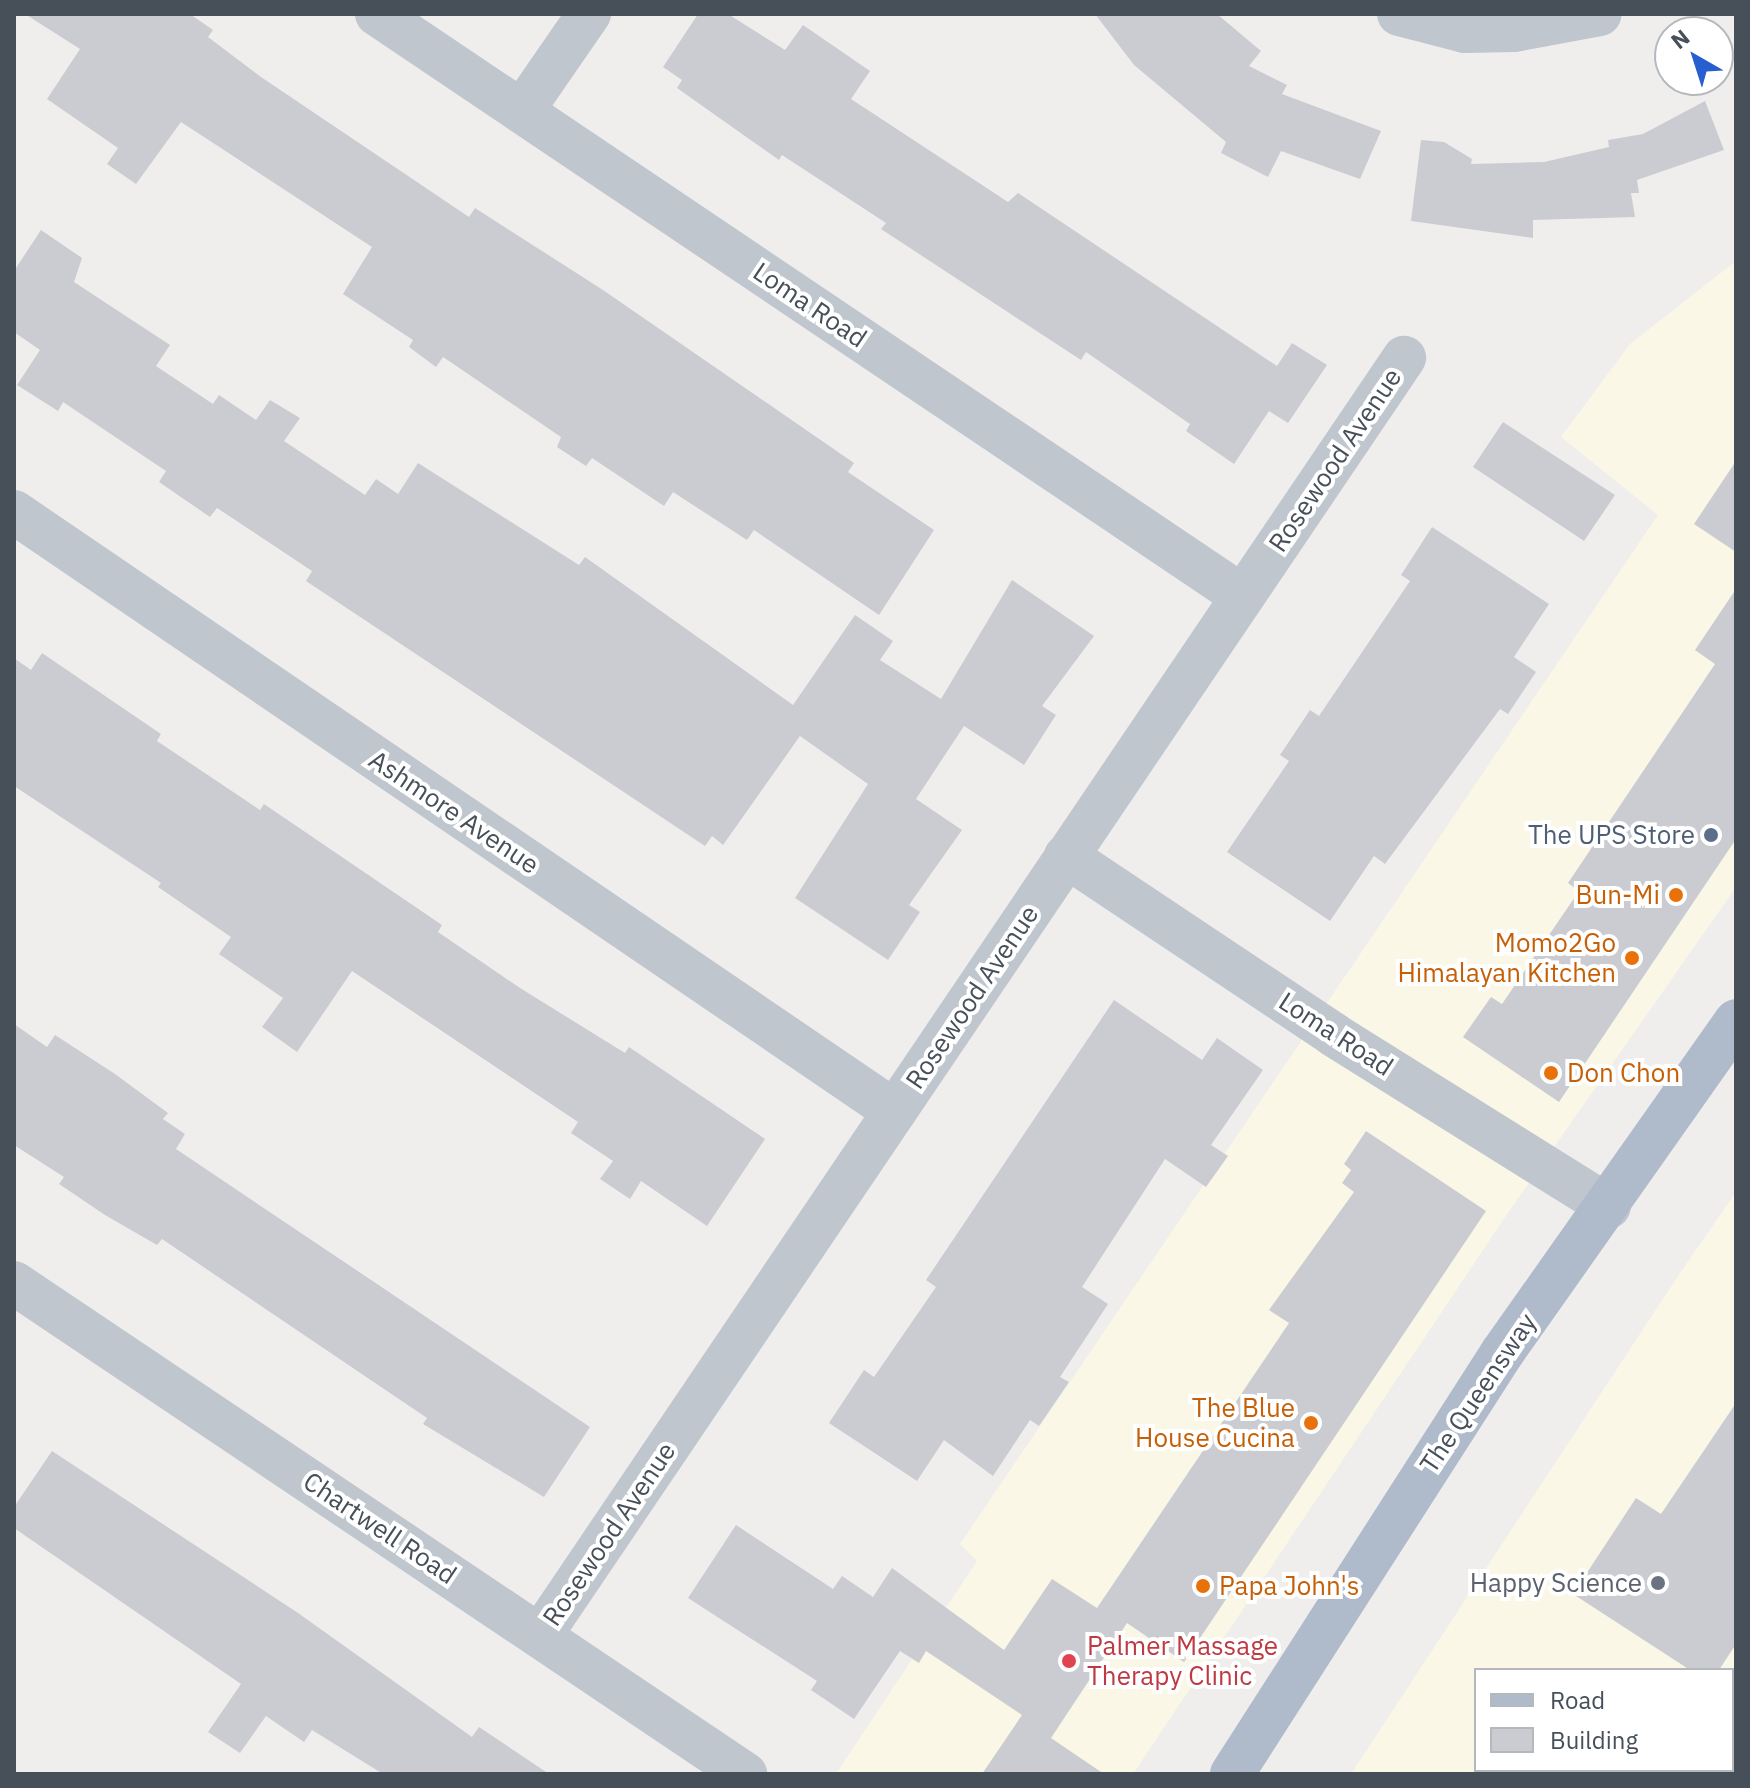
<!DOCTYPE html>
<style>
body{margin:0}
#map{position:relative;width:1750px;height:1788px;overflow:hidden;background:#f0eeed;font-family:"IBM Plex Sans",sans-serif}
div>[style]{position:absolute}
.commercial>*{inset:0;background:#faf7e7}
.building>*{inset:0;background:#caccd2}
.minor>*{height:44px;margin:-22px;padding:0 22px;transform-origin:22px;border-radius:22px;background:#bfc6ce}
.primary>*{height:44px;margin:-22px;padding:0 22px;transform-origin:22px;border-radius:22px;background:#afbaca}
.dots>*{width:22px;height:22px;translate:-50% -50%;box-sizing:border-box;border:4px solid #fff;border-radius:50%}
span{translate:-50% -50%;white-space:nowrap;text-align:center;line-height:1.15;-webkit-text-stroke:8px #fff;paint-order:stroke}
.street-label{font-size:26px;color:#474f59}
.service-label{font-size:26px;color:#4e5e75}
.right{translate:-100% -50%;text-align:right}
.food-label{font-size:26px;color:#c56008}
.left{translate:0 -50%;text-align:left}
.worship-label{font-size:26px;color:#5b616d}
.health-label{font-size:26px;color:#be3a42}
.frame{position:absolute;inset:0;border:16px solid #474f59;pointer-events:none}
.legend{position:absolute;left:1474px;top:1668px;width:260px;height:104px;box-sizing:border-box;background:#fff;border:2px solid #b5b9bd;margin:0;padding:10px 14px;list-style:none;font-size:24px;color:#474f59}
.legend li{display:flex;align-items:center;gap:16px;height:40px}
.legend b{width:40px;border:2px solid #b5b9bd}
.north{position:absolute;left:1654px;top:16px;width:80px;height:80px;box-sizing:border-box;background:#fff;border:2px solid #b5b9bd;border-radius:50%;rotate:321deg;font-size:22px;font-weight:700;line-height:32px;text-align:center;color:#474f59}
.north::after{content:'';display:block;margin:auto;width:28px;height:36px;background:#275ed0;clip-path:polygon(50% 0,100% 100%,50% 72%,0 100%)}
</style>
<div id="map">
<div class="commercial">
<i style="clip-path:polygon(1736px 261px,1736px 887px,1505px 1217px,1133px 1774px,836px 1774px,977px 1561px,960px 1544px,1658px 515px,1561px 437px,1630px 344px)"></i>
<i style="clip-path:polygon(evenodd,1736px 1192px,1736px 1774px,1351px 1774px,1676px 1279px,1736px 1192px,1476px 1670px,1732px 1670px,1732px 1770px,1476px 1770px,1476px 1670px)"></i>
</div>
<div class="building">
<i style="clip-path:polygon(25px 14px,190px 14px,213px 30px,208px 37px,261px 77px,469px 217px,475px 208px,603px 290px,854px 463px,848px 472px,934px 530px,879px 615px,754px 530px,747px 540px,673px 492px,664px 506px,592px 458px,586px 466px,557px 447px,561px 437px,443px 357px,436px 367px,409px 347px,413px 340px,343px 294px,372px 247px,181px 122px,136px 184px,107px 164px,118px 148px,47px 99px,80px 49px)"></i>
<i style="clip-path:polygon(698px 14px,728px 14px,785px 50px,803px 25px,870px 71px,851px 99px,1008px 202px,1018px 193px,1277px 366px,1292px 343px,1327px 365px,1288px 423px,1269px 411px,1234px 464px,1186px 431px,1190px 424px,1086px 352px,1081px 360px,881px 229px,886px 223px,782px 155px,779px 160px,677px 88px,682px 80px,663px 67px)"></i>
<i style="clip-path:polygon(1095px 14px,1217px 14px,1261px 51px,1249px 66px,1287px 85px,1282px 94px,1381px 131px,1360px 179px,1281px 151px,1268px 177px,1221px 153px,1226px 142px,1134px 65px)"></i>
<i style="clip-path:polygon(1705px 101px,1724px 150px,1637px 180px,1639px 193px,1631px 193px,1635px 217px,1533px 220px,1533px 238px,1411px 221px,1421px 140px,1444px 142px,1472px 159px,1471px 164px,1544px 162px,1609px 147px,1608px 140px,1643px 134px)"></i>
<i style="clip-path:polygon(41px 230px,82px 258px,74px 282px,170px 345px,156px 366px,213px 404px,219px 395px,256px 420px,270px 400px,300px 418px,284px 441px,365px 495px,376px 479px,398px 494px,418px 463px,579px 565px,585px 557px,793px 705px,855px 615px,893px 641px,880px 660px,941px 699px,1012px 580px,1094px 636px,1042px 706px,1056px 715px,1024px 765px,964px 726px,916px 799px,962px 830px,909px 905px,920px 912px,888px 960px,795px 898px,868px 784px,800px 736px,723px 845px,712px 836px,705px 846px,306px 581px,312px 571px,217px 508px,210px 517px,159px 482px,166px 471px,63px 402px,58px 411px,17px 385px,40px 350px,14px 332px,14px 271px)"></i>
<i style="clip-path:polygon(1503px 422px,1615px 495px,1584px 541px,1473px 467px)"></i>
<i style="clip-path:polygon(1736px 461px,1736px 552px,1694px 524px)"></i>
<i style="clip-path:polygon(1432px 527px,1549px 604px,1514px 657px,1536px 672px,1508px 714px,1500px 709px,1385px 864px,1374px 856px,1330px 921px,1227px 852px,1289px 761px,1280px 755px,1310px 710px,1319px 716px,1410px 581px,1401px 575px)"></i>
<i style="clip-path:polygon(1736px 589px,1736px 839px,1559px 1102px,1463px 1037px,1491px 997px,1502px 1004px,1579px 891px,1568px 883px,1715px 664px,1695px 650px)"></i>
<i style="clip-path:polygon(42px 653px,161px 734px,157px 741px,260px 810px,264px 804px,442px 925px,438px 932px,520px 988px,625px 1053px,629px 1047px,765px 1139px,707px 1226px,641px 1181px,630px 1199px,600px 1179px,613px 1161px,571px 1133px,578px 1122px,352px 971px,297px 1052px,262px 1027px,283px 998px,219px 954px,231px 937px,158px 887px,161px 883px,14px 786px,14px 658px,31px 670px)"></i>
<i style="clip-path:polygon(1114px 1000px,1202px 1060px,1217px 1038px,1263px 1070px,1211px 1145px,1228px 1156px,1206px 1187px,1165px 1159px,1082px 1287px,1108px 1304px,1060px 1377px,1069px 1382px,1039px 1426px,1030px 1420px,993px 1476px,944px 1440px,917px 1481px,829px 1423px,864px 1370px,874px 1377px,936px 1287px,926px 1280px)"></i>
<i style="clip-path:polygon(14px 1024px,47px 1047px,55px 1035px,115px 1074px,168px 1113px,163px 1119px,185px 1134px,176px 1149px,590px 1427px,544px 1497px,423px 1424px,427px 1418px,162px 1239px,157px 1245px,105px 1215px,59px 1184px,64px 1177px,14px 1145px)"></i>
<i style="clip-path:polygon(1366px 1131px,1486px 1211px,1184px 1662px,1127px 1623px,1051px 1738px,1104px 1774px,982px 1774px,1022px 1715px,926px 1651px,919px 1663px,900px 1651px,854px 1719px,811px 1690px,817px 1681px,688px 1598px,736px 1525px,833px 1589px,842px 1576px,873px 1597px,892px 1568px,1004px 1650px,1052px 1579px,1097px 1608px,1289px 1323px,1269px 1310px,1354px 1192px,1342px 1183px,1351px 1170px,1344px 1164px)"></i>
<i style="clip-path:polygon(1736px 1403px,1736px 1644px,1719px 1670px,1690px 1670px,1573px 1594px,1636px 1498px,1661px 1514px)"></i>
<i style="clip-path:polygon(52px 1451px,298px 1613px,472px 1737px,479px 1727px,549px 1774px,383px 1774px,312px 1730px,304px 1742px,266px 1716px,240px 1753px,208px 1732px,241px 1684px,14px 1528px,14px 1507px)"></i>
</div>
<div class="minor">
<i style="left:377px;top:14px;width:1043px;rotate:33.93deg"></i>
<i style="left:1399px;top:14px;width:68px;rotate:14.4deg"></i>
<i style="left:1465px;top:31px;width:49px;rotate:-1.2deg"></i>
<i style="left:1514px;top:30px;width:87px;rotate:-10.5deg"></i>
<i style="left:522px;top:111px;width:118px;rotate:-55.4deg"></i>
<i style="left:14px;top:512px;width:1065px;rotate:34.24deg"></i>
<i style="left:1066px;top:856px;width:322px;rotate:33.7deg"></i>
<i style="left:1334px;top:1035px;width:324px;rotate:32deg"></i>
<i style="left:14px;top:1283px;width:881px;rotate:33.89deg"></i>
<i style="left:540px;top:1636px;width:1543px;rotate:-55.94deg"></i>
</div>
<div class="primary">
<i style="left:1232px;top:1774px;width:500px;rotate:-57.33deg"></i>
<i style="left:1502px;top:1353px;width:406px;rotate:-54.8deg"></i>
</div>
<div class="dots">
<i style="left:1711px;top:835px;background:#5c6f8a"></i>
<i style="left:1676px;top:895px;background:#e8710a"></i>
<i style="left:1632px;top:958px;background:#e8710a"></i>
<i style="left:1551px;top:1073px;background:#e8710a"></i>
<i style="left:1311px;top:1423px;background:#e8710a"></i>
<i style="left:1658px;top:1583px;background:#6b7280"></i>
<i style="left:1203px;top:1586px;background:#e8710a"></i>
<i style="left:1069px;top:1661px;background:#e0444e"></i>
</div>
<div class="street-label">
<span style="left:810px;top:305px;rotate:34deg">Loma Road</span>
<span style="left:1335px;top:460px;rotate:-56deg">Rosewood Avenue</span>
<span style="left:454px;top:812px;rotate:34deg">Ashmore Avenue</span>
<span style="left:972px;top:997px;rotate:-56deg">Rosewood Avenue</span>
<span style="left:1336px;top:1034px;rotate:33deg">Loma Road</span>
<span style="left:1478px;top:1393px;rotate:-56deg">The Queensway</span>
<span style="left:380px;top:1528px;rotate:34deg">Chartwell Road</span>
<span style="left:609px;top:1534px;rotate:-56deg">Rosewood Avenue</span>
</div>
<div class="service-label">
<span class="right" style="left:1695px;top:835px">The UPS Store</span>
</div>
<div class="food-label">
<span class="right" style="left:1660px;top:895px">Bun-Mi</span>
<span class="right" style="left:1616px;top:958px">Momo2Go<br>Himalayan Kitchen</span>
<span class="left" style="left:1567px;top:1073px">Don Chon</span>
<span class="right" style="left:1295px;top:1423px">The Blue<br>House Cucina</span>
<span class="left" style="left:1219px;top:1586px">Papa John's</span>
</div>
<div class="worship-label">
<span class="right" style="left:1642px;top:1583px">Happy Science</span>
</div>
<div class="health-label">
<span class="left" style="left:1087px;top:1661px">Palmer Massage<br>Therapy Clinic</span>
</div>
<div class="frame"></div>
<ul class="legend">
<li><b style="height:10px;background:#afbaca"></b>Road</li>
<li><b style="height:22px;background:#caccd2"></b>Building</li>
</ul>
<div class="north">N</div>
</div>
